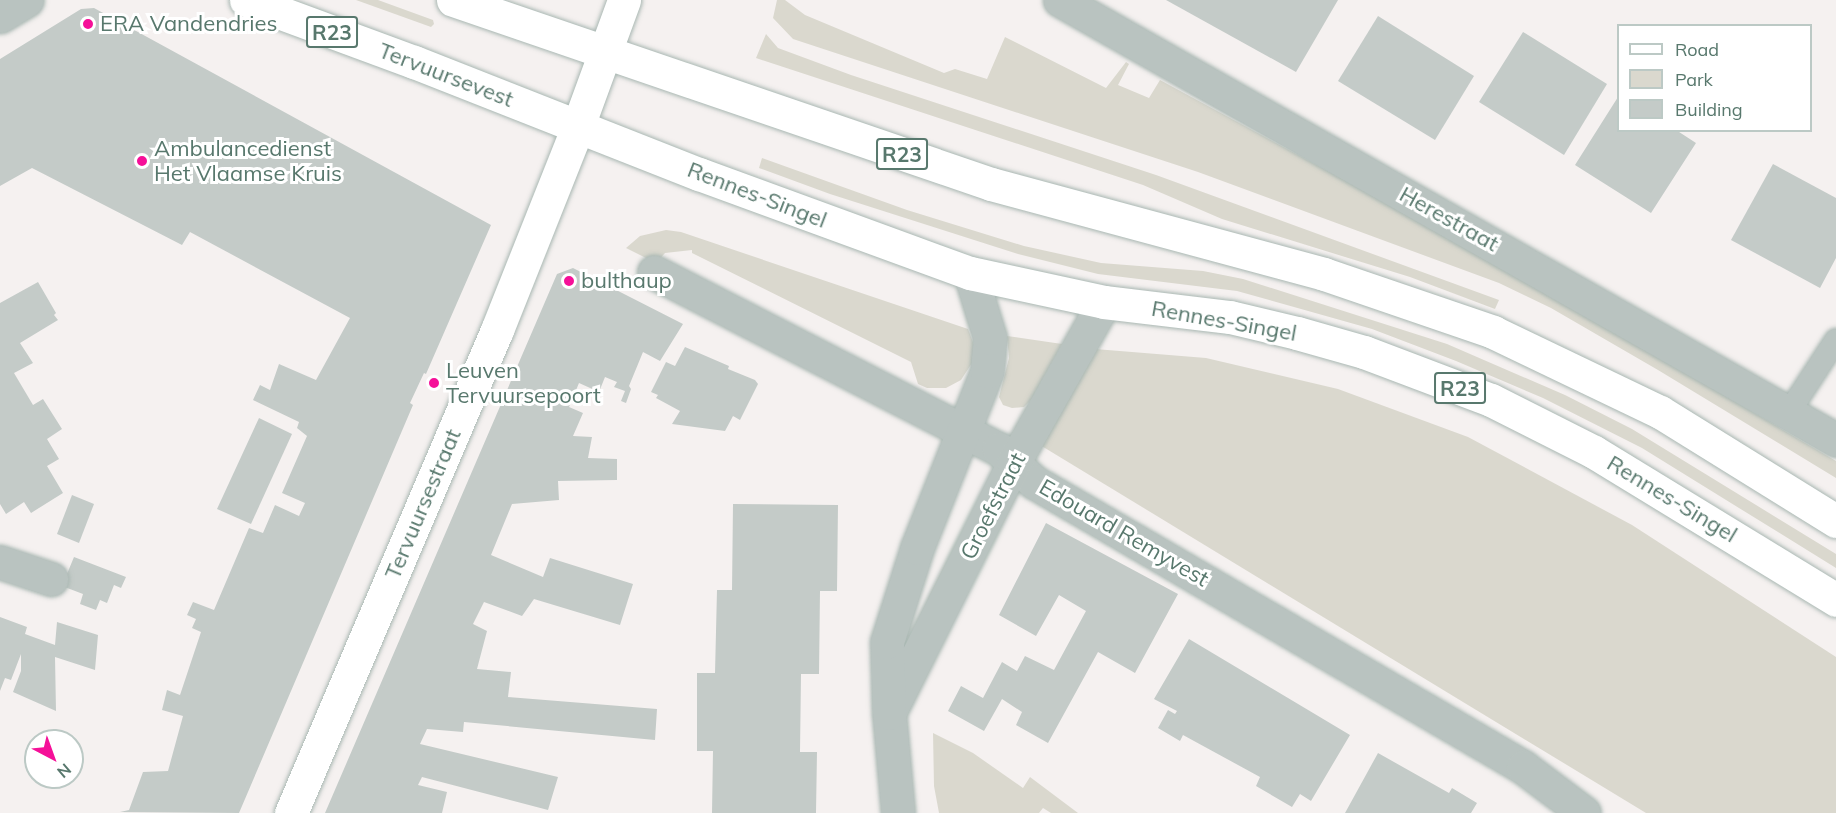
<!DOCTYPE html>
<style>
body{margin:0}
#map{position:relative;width:1836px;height:813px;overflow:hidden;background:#f5f1f0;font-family:Mulish,sans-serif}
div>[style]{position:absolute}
.green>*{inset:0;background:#dad8ce}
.building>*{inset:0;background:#c4cbc8}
.roads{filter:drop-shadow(0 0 2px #a9b7b2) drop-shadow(0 0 2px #a9b7b2)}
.lane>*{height:22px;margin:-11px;padding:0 11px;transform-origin:11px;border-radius:11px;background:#b9c3c0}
.street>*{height:33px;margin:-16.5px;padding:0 16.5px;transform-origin:16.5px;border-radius:16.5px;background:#b9c3c0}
.secondary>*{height:33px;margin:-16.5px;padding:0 16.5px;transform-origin:16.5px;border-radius:16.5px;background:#fff}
.primary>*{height:33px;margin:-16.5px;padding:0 16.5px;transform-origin:16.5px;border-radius:16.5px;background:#fff}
.dots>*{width:16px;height:16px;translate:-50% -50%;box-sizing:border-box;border:3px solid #fff;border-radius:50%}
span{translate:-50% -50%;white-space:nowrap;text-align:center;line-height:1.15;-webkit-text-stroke:6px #fff;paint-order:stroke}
.shield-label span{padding:2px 4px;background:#fff;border:2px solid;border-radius:4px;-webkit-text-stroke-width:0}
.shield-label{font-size:21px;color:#58786d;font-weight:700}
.poi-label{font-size:22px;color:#58786d}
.left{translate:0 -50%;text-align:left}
.street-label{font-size:22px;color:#58786d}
.legend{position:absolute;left:1617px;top:24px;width:195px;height:108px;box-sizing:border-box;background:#fff;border:2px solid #bcc9c5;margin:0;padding:8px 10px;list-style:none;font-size:18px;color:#58786d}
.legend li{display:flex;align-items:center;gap:12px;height:30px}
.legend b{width:30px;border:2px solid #bcc9c5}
.north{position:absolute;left:24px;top:729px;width:60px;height:60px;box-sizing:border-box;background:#fff;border:2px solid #bcc9c5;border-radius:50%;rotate:139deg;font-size:16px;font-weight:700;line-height:24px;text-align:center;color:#58786d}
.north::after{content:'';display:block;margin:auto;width:21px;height:27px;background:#f51098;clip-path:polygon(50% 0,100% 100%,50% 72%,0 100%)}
</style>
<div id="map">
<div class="green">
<i style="clip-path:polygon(356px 0,378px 0,433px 20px,434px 24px,431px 27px)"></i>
<i style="clip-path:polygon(777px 0,785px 0,805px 15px,944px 73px,955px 69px,987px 79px,1005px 37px,1106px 88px,1126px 62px,1129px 64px,1118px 85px,1149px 98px,1160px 80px,1523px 277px,1836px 461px,1836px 478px,1658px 370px,1551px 308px,1499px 283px,1198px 172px,793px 39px,773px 18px)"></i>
<i style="clip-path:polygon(766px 34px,778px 48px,851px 75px,1156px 175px,1499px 300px,1495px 309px,1410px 277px,1222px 219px,1143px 185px,756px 58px)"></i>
<i style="clip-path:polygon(762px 158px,907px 210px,1024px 246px,1101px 263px,1203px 271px,1243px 279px,1447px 344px,1565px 395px,1632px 429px,1836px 554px,1836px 568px,1642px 448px,1543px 398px,1456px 361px,1372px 329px,1237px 291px,1098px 274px,1018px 254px,830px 194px,759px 168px)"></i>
<i style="clip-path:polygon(666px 230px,681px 232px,968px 329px,974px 345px,972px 363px,961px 380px,946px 388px,927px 388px,918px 384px,911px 362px,692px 253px,692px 250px,665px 253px,656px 263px,626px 248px,640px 236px)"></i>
<i style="clip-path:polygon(1007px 336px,1062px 344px,1031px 400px,1024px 407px,1012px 408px,1003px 405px,999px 397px,1009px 358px)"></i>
<i style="clip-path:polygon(1095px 349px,1206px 358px,1338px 389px,1468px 437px,1632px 525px,1836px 657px,1836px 813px,1646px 813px,1040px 445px)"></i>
<i style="clip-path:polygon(933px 733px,973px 753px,1023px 788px,1030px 777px,1078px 813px,1051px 813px,1043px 808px,1039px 813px,939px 813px,934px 786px)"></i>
</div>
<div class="building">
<i style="clip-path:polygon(1166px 0,1338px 0,1296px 72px)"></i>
<i style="clip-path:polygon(94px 8px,491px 225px,426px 374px,424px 373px,410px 403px,413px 405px,239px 813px,120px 812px,129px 810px,143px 772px,168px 771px,183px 716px,162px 710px,167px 690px,180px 695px,201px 632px,192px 628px,196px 619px,187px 615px,193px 602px,214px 610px,249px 528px,263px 533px,275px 505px,299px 516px,305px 503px,282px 493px,307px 436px,297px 428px,299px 422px,253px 400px,260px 385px,270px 390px,279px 364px,316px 380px,350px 318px,190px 232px,182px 245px,32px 168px,0 186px,0 59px,81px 9px)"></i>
<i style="clip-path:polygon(1378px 16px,1474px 76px,1435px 140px,1338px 81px)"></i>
<i style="clip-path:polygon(1523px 32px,1607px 84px,1564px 155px,1479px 102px)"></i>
<i style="clip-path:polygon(1618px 97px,1618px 130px,1676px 130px,1696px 143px,1651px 213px,1575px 165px)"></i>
<i style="clip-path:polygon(1773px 164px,1836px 198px,1836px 258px,1820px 288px,1731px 240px)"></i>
<i style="clip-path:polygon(573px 268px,683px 324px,660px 361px,643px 352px,629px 386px,631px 389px,626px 403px,621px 401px,625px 391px,614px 387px,617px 382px,605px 377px,599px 392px,579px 383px,569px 407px,583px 413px,573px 436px,592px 437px,588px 458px,617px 459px,617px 480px,558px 481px,559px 500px,512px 504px,491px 555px,543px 577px,550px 558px,633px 584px,620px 625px,534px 599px,522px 616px,484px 602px,473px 624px,487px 631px,477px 669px,511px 672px,508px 697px,657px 709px,655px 740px,464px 722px,463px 732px,427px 729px,420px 744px,558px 777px,548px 810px,422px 777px,418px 785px,447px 792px,442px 813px,325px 813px,557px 274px)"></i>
<i style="clip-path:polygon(38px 282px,56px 313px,54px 315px,58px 320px,20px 343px,33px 363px,14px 373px,33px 405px,43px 399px,62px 429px,47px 439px,59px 459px,47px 466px,63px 493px,31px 513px,24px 502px,6px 514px,0 504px,0 303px)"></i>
<i style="clip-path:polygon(685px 347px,729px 366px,728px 369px,755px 380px,758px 384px,740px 420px,733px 416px,725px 431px,672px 424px,680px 411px,656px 398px,658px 395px,651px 392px,666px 362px,675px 366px)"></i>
<i style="clip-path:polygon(259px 418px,292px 434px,251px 524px,217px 509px)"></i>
<i style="clip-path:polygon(72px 495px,94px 504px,79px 543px,57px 534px)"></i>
<i style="clip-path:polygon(733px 504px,838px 505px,837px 591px,820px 591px,819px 674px,801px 674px,800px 752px,817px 752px,816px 813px,712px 813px,713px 751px,697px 751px,697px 673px,715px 673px,717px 590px,732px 590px)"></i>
<i style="clip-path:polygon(1046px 523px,1178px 594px,1135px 673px,1098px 652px,1048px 743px,1016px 725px,1022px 712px,1002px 699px,984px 731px,948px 711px,961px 686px,983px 698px,1002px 662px,1017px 671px,1025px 656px,1054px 670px,1086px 611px,1059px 595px,1036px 636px,999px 615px)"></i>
<i style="clip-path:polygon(74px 557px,126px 577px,121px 588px,114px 585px,107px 603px,100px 600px,96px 610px,80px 604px,83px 594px,62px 586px)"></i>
<i style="clip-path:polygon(0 617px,27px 627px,25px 634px,55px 645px,57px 622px,98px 635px,95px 670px,55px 657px,56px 711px,13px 692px,21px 671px,21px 654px,11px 680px,5px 678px,0 691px)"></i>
<i style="clip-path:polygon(1189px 639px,1350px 735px,1311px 801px,1300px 794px,1292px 807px,1256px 786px,1260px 777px,1183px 735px,1180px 741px,1158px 728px,1168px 710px,1175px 714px,1177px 711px,1154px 699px)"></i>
<i style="clip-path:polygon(30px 750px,36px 752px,36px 770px,26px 767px)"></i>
<i style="clip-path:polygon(1378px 753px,1449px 793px,1452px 788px,1477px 803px,1471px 813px,1345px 813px)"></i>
</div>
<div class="roads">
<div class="lane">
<i style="left:1789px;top:412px;width:86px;rotate:-56.9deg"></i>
</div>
<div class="street">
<i style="left:1060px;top:0;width:892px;rotate:29.55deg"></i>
<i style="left:0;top:16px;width:31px;rotate:-31deg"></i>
<i style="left:654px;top:272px;width:388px;rotate:27.2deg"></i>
<i style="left:999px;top:449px;width:48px;rotate:43.3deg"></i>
<i style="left:1034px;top:482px;width:566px;rotate:30.23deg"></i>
<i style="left:1523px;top:767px;width:76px;rotate:37deg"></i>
<i style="left:0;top:562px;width:54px;rotate:18.4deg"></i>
<i style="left:891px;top:709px;width:276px;rotate:-63.5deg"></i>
<i style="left:1014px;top:462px;width:184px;rotate:-60.6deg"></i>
<i style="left:898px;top:813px;width:100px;rotate:-95.1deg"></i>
<i style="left:889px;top:713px;width:71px;rotate:-91.6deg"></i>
<i style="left:887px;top:642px;width:99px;rotate:-72.3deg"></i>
<i style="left:917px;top:548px;width:190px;rotate:-68.4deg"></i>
<i style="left:987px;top:371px;width:33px;rotate:-85deg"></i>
<i style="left:990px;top:338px;width:68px;rotate:-107.1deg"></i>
</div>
<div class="secondary">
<i style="left:291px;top:813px;width:525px;rotate:-66.9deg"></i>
<i style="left:497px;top:330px;width:219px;rotate:-68.3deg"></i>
</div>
<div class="primary">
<i style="left:246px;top:0;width:179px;rotate:20.3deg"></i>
<i style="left:414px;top:62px;width:306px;rotate:21.5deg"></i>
<i style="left:699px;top:174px;width:289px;rotate:20.1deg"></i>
<i style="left:970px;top:273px;width:137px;rotate:12.2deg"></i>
<i style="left:1104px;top:302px;width:127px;rotate:6.8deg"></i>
<i style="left:1230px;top:317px;width:69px;rotate:13.4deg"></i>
<i style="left:1297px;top:333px;width:70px;rotate:15.8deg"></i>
<i style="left:1364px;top:352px;width:136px;rotate:20.7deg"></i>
<i style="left:1491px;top:400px;width:115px;rotate:26.8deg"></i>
<i style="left:1594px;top:452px;width:284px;rotate:31.4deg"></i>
<i style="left:453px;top:0;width:569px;rotate:18.88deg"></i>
<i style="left:991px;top:184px;width:345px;rotate:15.1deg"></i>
<i style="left:1324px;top:274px;width:179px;rotate:18.9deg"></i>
<i style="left:1493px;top:332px;width:185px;rotate:25.6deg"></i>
<i style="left:1660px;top:412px;width:207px;rotate:31.8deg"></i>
<i style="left:578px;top:126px;width:134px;rotate:-69.9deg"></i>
</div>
</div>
<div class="dots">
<i style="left:88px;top:24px;background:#f51098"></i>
<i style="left:142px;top:161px;background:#f51098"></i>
<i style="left:569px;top:281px;background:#f51098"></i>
<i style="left:434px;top:383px;background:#f51098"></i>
</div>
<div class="shield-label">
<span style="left:332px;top:32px">R23</span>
<span style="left:902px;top:154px">R23</span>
<span style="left:1460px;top:388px">R23</span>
</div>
<div class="poi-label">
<span class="left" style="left:100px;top:24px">ERA Vandendries</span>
<span class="left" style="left:154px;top:161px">Ambulancedienst<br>Het Vlaamse Kruis</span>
<span class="left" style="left:581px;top:281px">bulthaup</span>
<span class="left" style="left:446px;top:383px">Leuven<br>Tervuursepoort</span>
</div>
<div class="street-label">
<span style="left:446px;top:75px;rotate:21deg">Tervuursevest</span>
<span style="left:757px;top:195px;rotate:21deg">Rennes-Singel</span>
<span style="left:1449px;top:219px;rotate:29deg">Herestraat</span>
<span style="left:1224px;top:321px;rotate:10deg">Rennes-Singel</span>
<span style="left:1672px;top:499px;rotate:31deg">Rennes-Singel</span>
<span style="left:423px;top:504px;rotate:-67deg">Tervuursestraat</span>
<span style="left:993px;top:506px;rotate:-63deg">Groefstraat</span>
<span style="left:1124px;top:533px;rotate:30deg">Edouard Remyvest</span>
</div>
<ul class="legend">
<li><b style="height:8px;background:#fff"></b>Road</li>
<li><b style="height:16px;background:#dad8ce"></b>Park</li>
<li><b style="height:16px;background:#c4cbc8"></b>Building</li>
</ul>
<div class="north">N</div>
</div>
